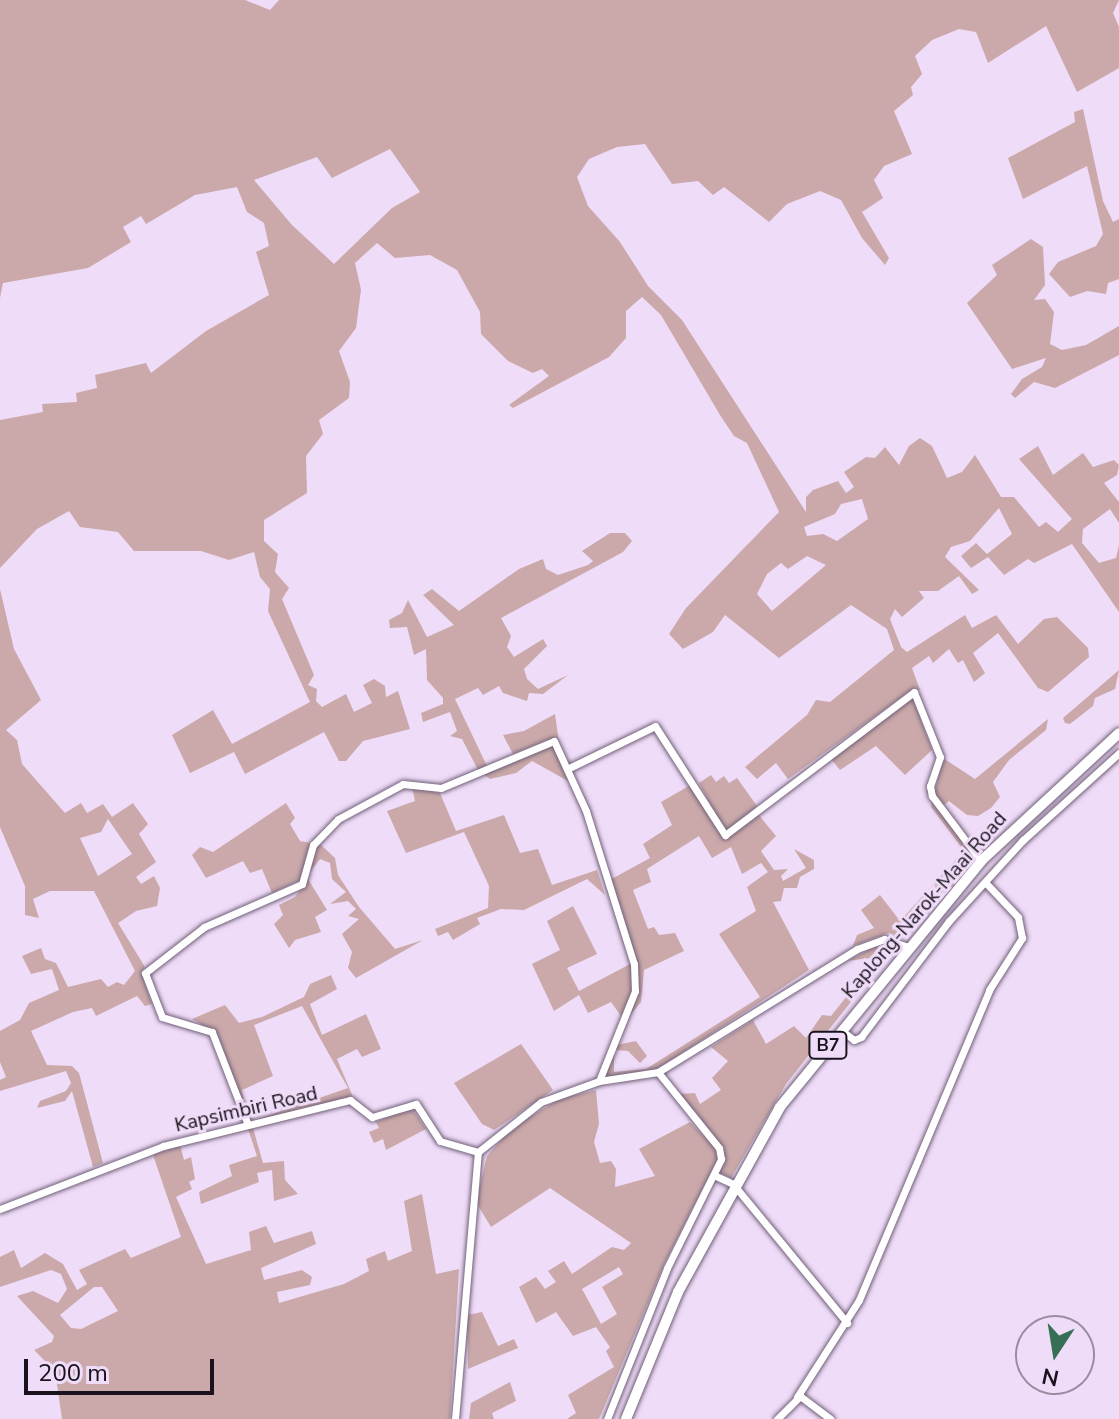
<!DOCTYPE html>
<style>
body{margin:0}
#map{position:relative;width:1119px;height:1419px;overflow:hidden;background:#efdcf8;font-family:"Nunito Sans",sans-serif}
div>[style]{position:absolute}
.green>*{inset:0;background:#cba9aa}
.roads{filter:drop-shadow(0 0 2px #706078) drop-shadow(0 0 2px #706078)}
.minor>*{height:7px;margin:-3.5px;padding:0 3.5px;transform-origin:3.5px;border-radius:3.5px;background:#fff}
.highway>*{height:10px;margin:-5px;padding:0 5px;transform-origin:5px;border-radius:5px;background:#fff}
span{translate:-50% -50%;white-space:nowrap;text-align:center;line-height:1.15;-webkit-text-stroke:6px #efdcf8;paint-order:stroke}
.shield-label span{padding:2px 6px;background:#efdcf8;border:2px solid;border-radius:6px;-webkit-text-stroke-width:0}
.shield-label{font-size:18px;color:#1a131d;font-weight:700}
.street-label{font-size:20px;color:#1a131d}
.north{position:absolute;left:1015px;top:1315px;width:80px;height:80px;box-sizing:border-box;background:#efdcf8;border:2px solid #9a8ca0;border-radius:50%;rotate:192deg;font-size:22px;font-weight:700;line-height:32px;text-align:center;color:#1a131d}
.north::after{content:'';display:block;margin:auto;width:28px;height:36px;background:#366e56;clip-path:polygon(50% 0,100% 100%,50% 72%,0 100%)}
.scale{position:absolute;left:24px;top:1359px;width:190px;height:36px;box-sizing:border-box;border:4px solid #1a131d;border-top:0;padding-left:10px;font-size:24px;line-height:28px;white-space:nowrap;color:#1a131d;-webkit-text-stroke:6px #efdcf8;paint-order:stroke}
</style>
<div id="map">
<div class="green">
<i style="clip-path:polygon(evenodd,0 0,245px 0,270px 10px,279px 0,1119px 0,1113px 13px,1119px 27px,1119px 68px,1077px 92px,1046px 26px,988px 63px,976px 32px,959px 29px,932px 40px,915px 56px,922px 74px,911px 87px,913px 95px,894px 111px,912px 154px,884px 166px,874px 180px,883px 198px,862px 212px,889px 258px,885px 265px,862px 238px,841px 200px,820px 191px,787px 204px,769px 222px,724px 187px,713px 195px,698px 181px,672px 184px,645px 144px,617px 147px,589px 159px,577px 177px,588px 206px,620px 242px,648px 286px,682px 320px,806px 512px,806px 497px,813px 490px,838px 481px,846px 493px,854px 487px,844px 472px,866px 457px,875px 458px,885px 447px,899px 465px,909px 446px,920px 438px,932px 446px,947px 478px,962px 472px,975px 455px,1001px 497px,1014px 497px,1039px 527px,1046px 522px,1058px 532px,1072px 519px,1019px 459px,1038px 446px,1053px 475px,1083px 453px,1093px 467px,1114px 460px,1119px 465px,1117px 475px,1104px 483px,1119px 502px,1119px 523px,1110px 509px,1083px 529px,1082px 543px,1099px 563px,1116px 558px,1119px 545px,1119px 612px,1072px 544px,1034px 563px,1028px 559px,1004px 575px,988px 557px,971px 568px,961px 556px,976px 543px,987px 554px,1012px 534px,999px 508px,970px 541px,951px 547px,945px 557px,979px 590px,972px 594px,959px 576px,938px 591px,919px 591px,924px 598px,902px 617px,895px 609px,890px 619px,901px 647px,907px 652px,965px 615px,972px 628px,996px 615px,1018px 644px,1044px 619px,1057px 617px,1088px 648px,1089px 657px,1048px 692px,1038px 688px,998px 633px,973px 653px,985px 673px,974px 682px,963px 660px,958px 663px,949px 649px,933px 663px,929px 656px,912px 668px,920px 690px,910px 691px,788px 779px,776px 763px,757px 779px,745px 767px,807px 715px,816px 700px,830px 702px,894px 650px,887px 629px,851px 605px,779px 658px,725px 615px,713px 632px,683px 649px,669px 634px,686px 608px,779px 512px,747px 443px,734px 436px,720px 415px,661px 315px,642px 297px,626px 311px,626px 338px,609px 357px,513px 408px,509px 405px,549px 376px,542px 369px,533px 373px,508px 361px,481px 334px,480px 312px,457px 270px,430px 255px,395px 258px,377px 243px,355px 263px,361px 290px,356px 328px,339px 351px,350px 382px,349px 398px,319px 420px,323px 434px,306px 456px,307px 493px,264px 520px,264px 541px,278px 554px,275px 572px,289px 588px,282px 599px,314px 675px,308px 685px,317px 689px,316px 701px,322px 707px,346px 694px,354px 712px,372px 703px,363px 685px,374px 679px,385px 686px,386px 697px,398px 691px,410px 729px,363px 741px,346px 761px,339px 761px,324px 732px,245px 774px,234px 752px,190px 773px,172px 735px,213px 710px,232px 744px,310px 702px,268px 611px,270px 589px,260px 577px,254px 552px,229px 560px,201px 551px,134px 551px,118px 532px,80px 527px,69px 511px,37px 529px,0 568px,0 420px,43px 412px,42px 404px,77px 402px,76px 393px,97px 388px,95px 375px,146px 363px,151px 373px,206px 331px,269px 295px,256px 252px,269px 246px,264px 223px,247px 212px,237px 187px,195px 195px,146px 224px,141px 216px,123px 227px,131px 242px,88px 268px,3px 283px,0 298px,0 0,390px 149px,420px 192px,392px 208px,334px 264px,292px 225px,254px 180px,317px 157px,332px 178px,390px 149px,0 0,862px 499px,868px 519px,837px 541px,823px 534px,807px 536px,804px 527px,835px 514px,841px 504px,862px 499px,0 0,807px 556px,826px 565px,772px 611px,757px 594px,767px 574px,781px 563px,788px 569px,807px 556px)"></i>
<i style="clip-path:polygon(1083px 109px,1103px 201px,1113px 222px,1119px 219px,1119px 279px,1108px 283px,1106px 294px,1087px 291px,1070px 297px,1049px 274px,1058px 262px,1096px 246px,1103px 234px,1087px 166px,1023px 199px,1008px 158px,1075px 122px,1074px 112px)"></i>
<i style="clip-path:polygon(1031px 239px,1043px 247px,1045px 285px,1034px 300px,1045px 299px,1054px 312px,1050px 344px,1062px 350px,1086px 345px,1119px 326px,1119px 355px,1055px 388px,1034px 382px,1015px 398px,1011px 394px,1022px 379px,1042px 367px,1046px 358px,1012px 369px,967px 303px,997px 275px,992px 265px)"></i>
<i style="clip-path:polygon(610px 533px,625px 533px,632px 541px,623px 552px,501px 618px,511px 636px,507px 647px,514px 657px,543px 639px,547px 646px,524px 669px,527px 679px,538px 689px,568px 675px,543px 694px,529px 693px,527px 701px,503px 693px,499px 686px,483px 695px,478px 688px,455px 699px,487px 766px,478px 770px,462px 739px,450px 736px,457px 731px,450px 712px,423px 722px,421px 713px,443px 704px,443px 698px,427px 680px,426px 649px,414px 655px,407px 627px,390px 628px,389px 620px,402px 613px,408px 600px,427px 637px,454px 625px,423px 595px,432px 589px,459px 611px,519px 569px,543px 559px,546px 569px,558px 575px,588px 565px,593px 561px,582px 551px)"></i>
<i style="clip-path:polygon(evenodd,0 589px,14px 649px,41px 700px,6px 730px,17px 740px,22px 764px,65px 813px,81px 803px,87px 813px,103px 804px,112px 817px,133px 803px,148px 824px,139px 834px,156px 862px,136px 877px,141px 884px,154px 876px,160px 888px,157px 906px,136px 911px,118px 923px,145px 967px,141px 973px,152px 1004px,145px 1006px,137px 996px,96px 1016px,92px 1008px,73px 1012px,31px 1031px,47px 1065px,72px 1066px,79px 1073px,103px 1163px,93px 1167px,72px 1091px,65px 1101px,37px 1108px,40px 1101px,66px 1091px,71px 1083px,66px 1071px,0 1091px,0 1080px,6px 1077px,0 1062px,0 1031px,20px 1020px,29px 1003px,59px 990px,52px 969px,31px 974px,22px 956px,41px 948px,45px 959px,56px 963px,68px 987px,101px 979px,108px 987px,117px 982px,124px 985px,135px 971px,94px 891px,50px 891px,33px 899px,39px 918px,25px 915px,25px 886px,0 827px,0 589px,108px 819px,132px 854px,98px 876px,80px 838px,101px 832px,108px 819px)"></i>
<i style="clip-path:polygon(1119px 670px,1115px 689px,1095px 698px,1093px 706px,1070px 724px,1065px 723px,1063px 718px)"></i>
<i style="clip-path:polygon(912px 696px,932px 750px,905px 775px,876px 746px,840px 770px,831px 759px)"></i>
<i style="clip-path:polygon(555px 714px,559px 742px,550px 739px,513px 754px,503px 735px,524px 731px)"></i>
<i style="clip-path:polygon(1048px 719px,1046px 730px,1009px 760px,993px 782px,1000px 797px,991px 808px,978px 816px,967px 815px,949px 801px,943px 806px,934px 795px,943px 758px,975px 779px)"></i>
<i style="clip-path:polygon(553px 745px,568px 781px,532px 761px,516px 773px,490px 779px,483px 774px)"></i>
<i style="clip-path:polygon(711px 775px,716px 782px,724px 776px,729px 783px,737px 778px,757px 806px,731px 829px,723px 827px,699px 783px)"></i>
<i style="clip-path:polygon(694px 783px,723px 837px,758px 814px,776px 836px,761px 851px,774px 870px,788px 869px,781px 876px,783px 881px,806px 868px,794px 849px,814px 860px,814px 869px,800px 877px,797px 888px,784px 888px,781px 901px,773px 902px,809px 970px,656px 1070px,614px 1077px,606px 1075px,606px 1065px,616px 1045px,636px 1041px,647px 1056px,640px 1063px,628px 1051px,614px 1050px,614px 1072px,646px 1069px,760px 997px,719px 934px,756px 911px,747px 887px,768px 872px,761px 863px,742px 874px,731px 847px,712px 858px,699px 836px,647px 869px,651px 882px,633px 890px,648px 929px,654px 927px,659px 935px,675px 933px,684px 951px,644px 970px,641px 1002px,626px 1020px,638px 989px,638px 968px,608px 881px,650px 858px,643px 844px,672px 825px,661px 802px)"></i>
<i style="clip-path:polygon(412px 787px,440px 793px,456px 831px,504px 815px,520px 853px,538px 849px,552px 885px,597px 870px,605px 895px,587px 879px,524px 910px,501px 909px,477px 918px,480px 924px,453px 940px,448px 932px,438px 936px,435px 929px,488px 908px,489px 886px,464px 832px,406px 853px,387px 811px,415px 801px)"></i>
<i style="clip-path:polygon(932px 801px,975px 857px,900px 937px,889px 933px,853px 946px,857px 935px,874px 928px,861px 910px,880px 895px,900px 921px,960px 855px,962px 848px,931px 807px)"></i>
<i style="clip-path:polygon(286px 803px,295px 818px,290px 824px,300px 841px,310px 843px,300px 880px,272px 893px,262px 869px,250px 873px,243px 861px,206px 878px,192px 855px,200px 847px,213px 852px)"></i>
<i style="clip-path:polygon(320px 844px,335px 858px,338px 875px,359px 907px,395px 949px,423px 940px,356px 978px,348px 968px,352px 952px,342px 934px,359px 919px,348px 916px,356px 909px,348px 901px,330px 904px,346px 892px,332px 879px,330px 863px,320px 859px,310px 872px,313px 851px)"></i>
<i style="clip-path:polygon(308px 879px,327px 910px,315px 917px,321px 932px,295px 940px,289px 948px,274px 924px,283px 915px,279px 905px,295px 897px)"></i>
<i style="clip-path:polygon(573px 906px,597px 954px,567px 968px,579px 991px,632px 963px,633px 988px,621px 1016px,611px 1002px,588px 1013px,579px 995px,554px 1011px,532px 964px,560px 950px,547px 921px)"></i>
<i style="clip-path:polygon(895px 946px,786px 1084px,731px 1178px,720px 1173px,721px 1146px,679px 1094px,695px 1093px,700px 1104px,721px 1090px,712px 1078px,728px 1061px,711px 1047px,753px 1020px,766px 1044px,794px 1026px,806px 1038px,822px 1015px,831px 1016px,878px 957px,847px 961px,874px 947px)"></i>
<i style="clip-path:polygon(331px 975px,337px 989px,310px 1004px,322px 1035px,366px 1014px,381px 1049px,362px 1057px,357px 1049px,337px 1059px,353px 1097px,250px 1122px,348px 1088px,302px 1006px,254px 1025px,273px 1076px,242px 1090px,246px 1115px,214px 1032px,192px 1019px,225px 1005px,239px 1023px,262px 1017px,304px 997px,310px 984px)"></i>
<i style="clip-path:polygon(521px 1044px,553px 1090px,494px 1130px,482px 1124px,454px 1083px)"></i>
<i style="clip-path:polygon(evenodd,596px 1090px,599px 1124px,594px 1142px,600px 1163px,611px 1161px,616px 1169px,615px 1187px,655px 1176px,639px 1149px,690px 1122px,716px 1149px,718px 1158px,665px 1262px,599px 1419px,567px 1419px,576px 1413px,568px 1395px,614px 1367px,606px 1351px,610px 1347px,596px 1327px,573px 1336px,556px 1312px,536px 1323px,519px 1287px,536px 1277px,545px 1289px,556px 1282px,548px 1271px,564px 1261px,572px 1274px,612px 1247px,624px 1250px,631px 1243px,550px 1188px,491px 1227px,476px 1202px,487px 1156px,511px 1129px,559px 1099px,596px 1090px,619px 1267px,623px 1274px,602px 1287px,617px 1314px,601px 1324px,582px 1289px,619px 1267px)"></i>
<i style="clip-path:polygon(411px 1107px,426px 1129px,386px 1150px,383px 1139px,374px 1143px,369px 1132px,379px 1128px,376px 1122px)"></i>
<i style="clip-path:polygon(253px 1128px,263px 1163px,284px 1161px,285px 1180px,298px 1194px,274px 1201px,272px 1170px,257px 1173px,259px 1182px,201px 1204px,199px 1192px,232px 1176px,229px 1165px,257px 1156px,248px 1129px)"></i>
<i style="clip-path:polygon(evenodd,180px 1145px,184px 1160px,191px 1157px,195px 1179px,189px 1182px,192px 1189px,176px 1197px,206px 1264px,251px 1250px,249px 1232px,266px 1226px,274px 1243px,312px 1231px,316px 1244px,261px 1268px,264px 1280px,302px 1270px,312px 1277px,310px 1285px,277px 1292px,279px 1303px,344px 1284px,369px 1271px,366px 1259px,385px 1251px,388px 1261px,412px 1251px,404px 1201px,422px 1194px,436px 1274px,459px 1269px,450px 1419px,62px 1419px,55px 1371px,34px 1350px,52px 1342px,54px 1336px,17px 1296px,33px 1291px,58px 1303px,67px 1289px,61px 1274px,51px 1270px,0 1287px,0 1257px,14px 1250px,21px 1268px,45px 1253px,63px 1264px,77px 1290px,87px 1284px,79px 1270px,125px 1249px,131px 1258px,181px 1237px,153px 1155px,180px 1145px,94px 1287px,102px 1287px,118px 1311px,81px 1329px,71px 1328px,60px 1315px,94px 1287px)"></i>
<i style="clip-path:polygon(482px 1312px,498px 1346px,514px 1339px,518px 1348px,468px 1369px,467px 1315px)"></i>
<i style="clip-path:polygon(510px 1382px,516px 1401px,492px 1413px,494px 1419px,469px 1419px,471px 1403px)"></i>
</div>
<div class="roads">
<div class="minor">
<i style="left:567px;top:769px;width:98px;rotate:-26deg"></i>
<i style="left:655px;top:726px;width:130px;rotate:57.3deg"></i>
<i style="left:725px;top:835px;width:237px;rotate:-37.1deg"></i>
<i style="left:914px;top:692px;width:70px;rotate:68.2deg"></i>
<i style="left:940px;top:757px;width:31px;rotate:109deg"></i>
<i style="left:930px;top:786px;width:10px;rotate:79deg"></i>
<i style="left:932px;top:796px;width:81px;rotate:53deg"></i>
<i style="left:841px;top:1030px;width:16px;rotate:38deg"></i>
<i style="left:854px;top:1040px;width:8px;rotate:-23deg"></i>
<i style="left:861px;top:1037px;width:146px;rotate:-52.8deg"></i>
<i style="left:949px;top:921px;width:110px;rotate:-47.6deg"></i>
<i style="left:1023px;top:840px;width:130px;rotate:-42.2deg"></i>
<i style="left:248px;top:1125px;width:100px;rotate:-111.2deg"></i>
<i style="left:212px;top:1032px;width:52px;rotate:-163.3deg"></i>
<i style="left:162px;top:1017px;width:47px;rotate:-111.1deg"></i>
<i style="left:145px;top:973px;width:75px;rotate:-37.9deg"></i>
<i style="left:204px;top:927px;width:107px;rotate:-23.7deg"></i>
<i style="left:302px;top:884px;width:41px;rotate:-74.2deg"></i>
<i style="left:313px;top:845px;width:36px;rotate:-46deg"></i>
<i style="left:338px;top:819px;width:74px;rotate:-28.3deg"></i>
<i style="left:403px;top:784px;width:38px;rotate:6deg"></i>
<i style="left:441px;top:788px;width:122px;rotate:-22.6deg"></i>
<i style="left:554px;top:741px;width:77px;rotate:65.4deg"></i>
<i style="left:586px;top:811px;width:160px;rotate:72.6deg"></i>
<i style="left:634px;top:964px;width:27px;rotate:88deg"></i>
<i style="left:635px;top:991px;width:97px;rotate:111.8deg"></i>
<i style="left:478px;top:1152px;width:80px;rotate:-38.4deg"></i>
<i style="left:541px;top:1102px;width:62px;rotate:-19.9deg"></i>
<i style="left:599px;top:1081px;width:60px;rotate:-8.7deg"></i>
<i style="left:658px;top:1072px;width:234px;rotate:-31.7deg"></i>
<i style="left:857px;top:949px;width:29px;rotate:-20deg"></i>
<i style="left:884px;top:939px;width:26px;rotate:18deg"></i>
<i style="left:716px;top:1176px;width:19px;rotate:25deg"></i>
<i style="left:733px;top:1184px;width:180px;rotate:50.6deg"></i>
<i style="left:0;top:1209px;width:175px;rotate:-21.1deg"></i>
<i style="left:163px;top:1146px;width:193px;rotate:-13.8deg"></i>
<i style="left:350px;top:1100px;width:28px;rotate:38deg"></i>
<i style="left:372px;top:1117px;width:46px;rotate:-16.5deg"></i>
<i style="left:416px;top:1104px;width:44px;rotate:57deg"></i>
<i style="left:440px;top:1141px;width:40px;rotate:16deg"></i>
<i style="left:797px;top:1397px;width:115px;rotate:-57.4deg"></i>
<i style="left:859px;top:1300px;width:336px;rotate:-67.2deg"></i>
<i style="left:989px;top:990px;width:62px;rotate:-57.6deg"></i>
<i style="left:1022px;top:938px;width:21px;rotate:-101deg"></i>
<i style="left:1018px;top:917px;width:48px;rotate:-133.3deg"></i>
<i style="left:455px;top:1419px;width:268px;rotate:-85.1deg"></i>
<i style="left:607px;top:1419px;width:162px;rotate:-68.3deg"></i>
<i style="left:667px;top:1268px;width:122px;rotate:-63.6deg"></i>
<i style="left:721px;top:1159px;width:11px;rotate:-100deg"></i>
<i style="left:719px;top:1148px;width:97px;rotate:-128.8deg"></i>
<i style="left:777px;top:1419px;width:33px;rotate:-45deg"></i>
<i style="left:800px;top:1396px;width:38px;rotate:37deg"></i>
</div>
<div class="highway">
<i style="left:626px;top:1419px;width:137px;rotate:-67.7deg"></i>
<i style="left:678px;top:1292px;width:211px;rotate:-61.1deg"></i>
<i style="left:780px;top:1107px;width:318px;rotate:-50.7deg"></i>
<i style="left:981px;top:861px;width:188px;rotate:-42.8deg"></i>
</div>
</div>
<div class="shield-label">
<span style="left:828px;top:1045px">B7</span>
</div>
<div class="street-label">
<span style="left:924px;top:905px;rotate:-49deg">Kaplong-Narok-Maai Road</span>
<span style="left:246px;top:1109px;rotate:-13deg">Kapsimbiri Road</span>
</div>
<div class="north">N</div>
<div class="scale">200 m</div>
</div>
